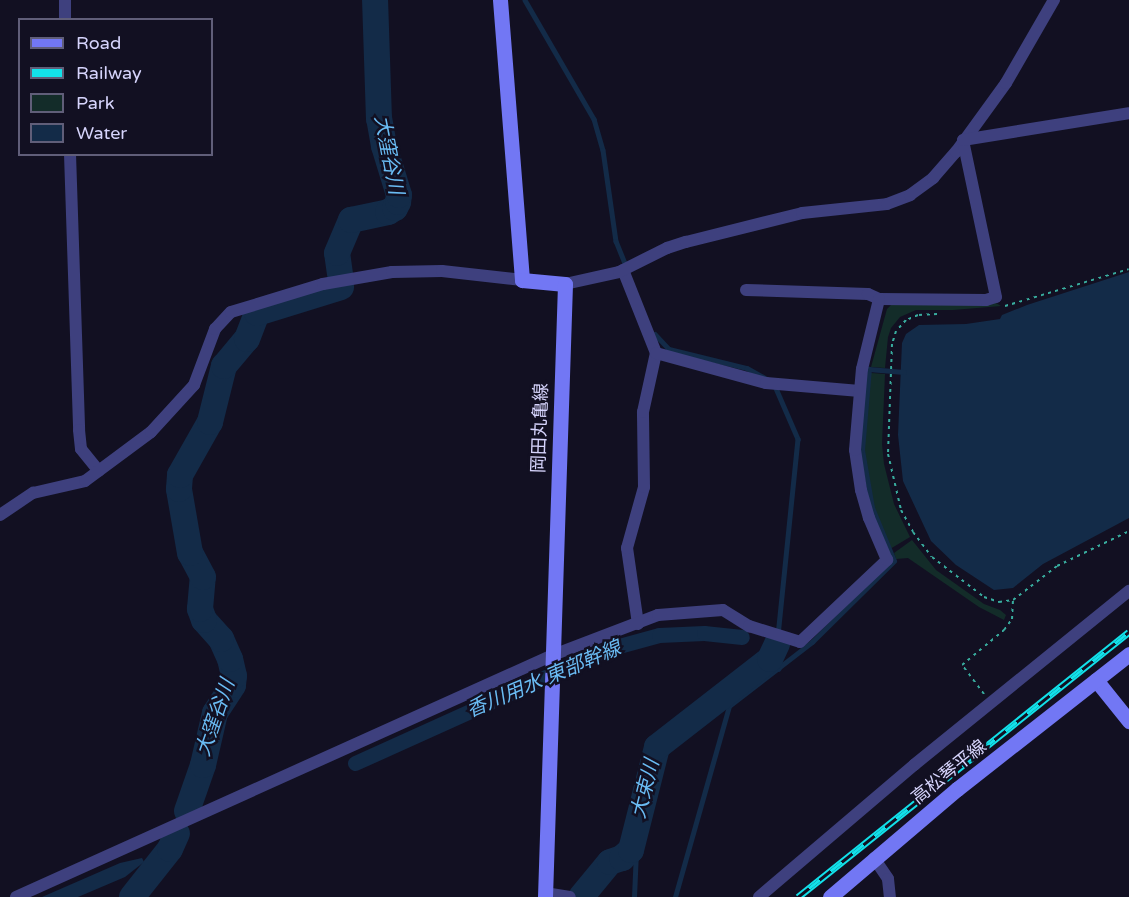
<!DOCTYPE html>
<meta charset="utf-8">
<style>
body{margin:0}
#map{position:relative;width:1129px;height:897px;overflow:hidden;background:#121022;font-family:"Varela Round","Noto Sans JP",sans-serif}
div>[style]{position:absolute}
.green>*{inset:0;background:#132c29}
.water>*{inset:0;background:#132b48}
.stream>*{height:4.5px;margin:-2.25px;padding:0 2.25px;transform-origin:2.25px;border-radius:2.25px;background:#132b48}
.canal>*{height:15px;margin:-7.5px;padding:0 7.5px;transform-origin:7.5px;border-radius:7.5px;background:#132b48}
.river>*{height:26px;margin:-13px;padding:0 13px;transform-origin:13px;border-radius:13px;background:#132b48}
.path>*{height:2px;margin-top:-1px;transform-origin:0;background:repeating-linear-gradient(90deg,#38ac9e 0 3px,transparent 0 7.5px)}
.minor>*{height:12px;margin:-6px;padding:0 6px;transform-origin:6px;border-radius:6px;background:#3e407e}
.secondary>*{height:15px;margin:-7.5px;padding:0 7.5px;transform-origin:7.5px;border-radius:7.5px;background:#7277f4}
.rail>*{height:7px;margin-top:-3.5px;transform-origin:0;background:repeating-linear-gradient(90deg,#121022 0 14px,#12e1ea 0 28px);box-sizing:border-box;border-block:2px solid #12e1ea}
span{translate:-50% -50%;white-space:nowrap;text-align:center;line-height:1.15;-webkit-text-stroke:5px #121022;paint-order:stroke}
.street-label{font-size:18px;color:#d6d4fc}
.water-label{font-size:20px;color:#6abcf4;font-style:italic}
.legend{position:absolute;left:18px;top:18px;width:195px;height:138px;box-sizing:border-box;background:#121022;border:2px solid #605e79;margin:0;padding:8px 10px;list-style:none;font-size:18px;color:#d6d4fc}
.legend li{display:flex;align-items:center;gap:12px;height:30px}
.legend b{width:30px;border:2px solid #605e79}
</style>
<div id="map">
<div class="green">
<i style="clip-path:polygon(996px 303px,1001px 306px,953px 310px,916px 310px,900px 317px,891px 328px,888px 337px,885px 368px,871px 367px,887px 309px,892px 304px)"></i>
<i style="clip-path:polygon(871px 373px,885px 374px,882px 444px,884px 464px,894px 504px,910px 537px,890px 549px,874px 507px,863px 449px)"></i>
<i style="clip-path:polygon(912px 540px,936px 570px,984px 604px,1000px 610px,1006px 615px,1004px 620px,979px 607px,908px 558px,896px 559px,894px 553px)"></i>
</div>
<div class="water">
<i style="clip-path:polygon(1129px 272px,1129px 518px,1043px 564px,1013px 588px,994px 590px,956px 565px,931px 541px,903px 481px,898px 435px,902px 343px,906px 334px,919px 325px,966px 324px,1000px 319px,1002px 315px,1027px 305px)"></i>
<i style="clip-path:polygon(142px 858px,144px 862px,125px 877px,78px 897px,42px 897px,120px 863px)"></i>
</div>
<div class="stream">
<i style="left:525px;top:0;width:138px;rotate:59.9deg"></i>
<i style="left:594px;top:119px;width:32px;rotate:74deg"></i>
<i style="left:603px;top:150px;width:92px;rotate:81.9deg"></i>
<i style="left:616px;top:241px;width:27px;rotate:68deg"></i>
<i style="left:655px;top:334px;width:21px;rotate:47deg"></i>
<i style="left:669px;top:349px;width:80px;rotate:13.7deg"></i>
<i style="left:747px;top:368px;width:25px;rotate:29deg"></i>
<i style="left:775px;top:386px;width:58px;rotate:66.5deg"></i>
<i style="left:798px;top:439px;width:206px;rotate:95.8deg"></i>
<i style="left:770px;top:659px;width:13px;rotate:48deg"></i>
<i style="left:634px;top:897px;width:46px;rotate:-87.5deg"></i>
<i style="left:636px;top:851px;width:102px;rotate:-76.9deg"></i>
<i style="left:659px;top:752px;width:12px;rotate:-48deg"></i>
<i style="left:667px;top:743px;width:84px;rotate:-39.2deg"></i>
<i style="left:675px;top:897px;width:198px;rotate:-74.2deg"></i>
<i style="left:729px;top:706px;width:105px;rotate:-37.6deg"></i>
<i style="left:812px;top:642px;width:115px;rotate:-44.6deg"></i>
<i style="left:894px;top:561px;width:57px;rotate:-112.5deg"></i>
<i style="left:872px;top:508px;width:59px;rotate:-99.8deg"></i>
<i style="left:862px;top:450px;width:81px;rotate:-85.1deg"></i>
<i style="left:869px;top:369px;width:35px;rotate:5deg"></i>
</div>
<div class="canal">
<i style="left:355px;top:763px;width:277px;rotate:-24.3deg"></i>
<i style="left:608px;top:649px;width:53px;rotate:-15.4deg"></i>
<i style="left:659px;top:635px;width:45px;rotate:-2.5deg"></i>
<i style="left:704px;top:633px;width:38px;rotate:6deg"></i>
</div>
<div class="river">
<i style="left:340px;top:274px;width:21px;rotate:-98deg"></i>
<i style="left:337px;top:253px;width:36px;rotate:-67deg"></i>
<i style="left:351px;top:220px;width:38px;rotate:-12deg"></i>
<i style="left:388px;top:212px;width:8px;rotate:-30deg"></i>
<i style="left:395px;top:208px;width:7px;rotate:-63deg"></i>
<i style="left:398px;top:202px;width:7px;rotate:-82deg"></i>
<i style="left:399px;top:195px;width:51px;rotate:-107deg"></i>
<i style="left:384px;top:146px;width:27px;rotate:-100deg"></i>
<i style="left:379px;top:119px;width:119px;rotate:-91.9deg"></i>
<i style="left:187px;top:811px;width:49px;rotate:-70.8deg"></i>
<i style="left:203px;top:765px;width:53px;rotate:-77deg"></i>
<i style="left:215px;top:713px;width:33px;rotate:-57deg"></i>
<i style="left:233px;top:685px;width:9px;rotate:-84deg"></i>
<i style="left:234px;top:676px;width:17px;rotate:-103deg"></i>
<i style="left:230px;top:659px;width:22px;rotate:-114deg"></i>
<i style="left:221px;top:639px;width:25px;rotate:-132deg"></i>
<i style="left:204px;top:620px;width:12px;rotate:-110deg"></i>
<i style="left:200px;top:609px;width:32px;rotate:-85deg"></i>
<i style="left:203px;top:577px;width:27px;rotate:-118deg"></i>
<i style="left:190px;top:553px;width:65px;rotate:-99.8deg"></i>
<i style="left:179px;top:489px;width:14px;rotate:-86deg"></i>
<i style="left:180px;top:475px;width:61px;rotate:-60.5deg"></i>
<i style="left:210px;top:422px;width:58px;rotate:-76deg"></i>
<i style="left:224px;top:366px;width:35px;rotate:-50deg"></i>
<i style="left:247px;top:339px;width:28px;rotate:-69deg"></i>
<i style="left:257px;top:313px;width:88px;rotate:-17.2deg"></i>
<i style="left:132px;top:897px;width:61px;rotate:-51.6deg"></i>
<i style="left:170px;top:849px;width:17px;rotate:-66deg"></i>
<i style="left:581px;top:897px;width:45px;rotate:-50.4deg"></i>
<i style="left:610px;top:862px;width:13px;rotate:-18deg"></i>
<i style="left:622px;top:858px;width:12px;rotate:-42deg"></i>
<i style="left:631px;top:850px;width:106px;rotate:-75.8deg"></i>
<i style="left:657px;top:747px;width:143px;rotate:-37.9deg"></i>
<i style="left:770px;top:659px;width:17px;rotate:-65deg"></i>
</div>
<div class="path">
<i style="left:1005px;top:306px;width:129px;rotate:-16.6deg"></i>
<i style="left:937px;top:314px;width:19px;rotate:177deg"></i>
<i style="left:918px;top:315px;width:13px;rotate:157deg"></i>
<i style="left:906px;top:320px;width:15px;rotate:132deg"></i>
<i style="left:896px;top:331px;width:14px;rotate:107deg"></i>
<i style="left:892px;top:344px;width:110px;rotate:92.1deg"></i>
<i style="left:888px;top:454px;width:57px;rotate:76.9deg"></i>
<i style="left:901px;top:510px;width:25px;rotate:61deg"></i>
<i style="left:913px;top:532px;width:31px;rotate:53deg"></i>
<i style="left:932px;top:557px;width:66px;rotate:37.6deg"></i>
<i style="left:984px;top:597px;width:16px;rotate:18deg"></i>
<i style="left:999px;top:602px;width:14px;rotate:-8deg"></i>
<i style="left:1013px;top:600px;width:56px;rotate:-37.7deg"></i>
<i style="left:1057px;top:566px;width:80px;rotate:-25.9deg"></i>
<i style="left:984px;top:694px;width:36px;rotate:-127deg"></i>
<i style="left:962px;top:665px;width:55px;rotate:-39.8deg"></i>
<i style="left:1004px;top:630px;width:14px;rotate:-54deg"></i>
<i style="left:1012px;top:619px;width:19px;rotate:-87deg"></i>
</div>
<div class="minor">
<i style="left:65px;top:0;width:20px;rotate:90deg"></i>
<i style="left:70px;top:154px;width:276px;rotate:88.1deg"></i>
<i style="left:79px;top:430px;width:19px;rotate:84deg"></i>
<i style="left:81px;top:449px;width:28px;rotate:51deg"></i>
<i style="left:623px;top:270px;width:89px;rotate:68.3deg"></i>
<i style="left:565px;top:284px;width:55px;rotate:-12.5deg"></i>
<i style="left:619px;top:272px;width:54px;rotate:-26.6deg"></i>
<i style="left:667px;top:248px;width:20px;rotate:-18deg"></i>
<i style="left:686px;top:242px;width:120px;rotate:-14deg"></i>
<i style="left:802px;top:213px;width:85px;rotate:-6deg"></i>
<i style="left:887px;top:204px;width:25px;rotate:-21deg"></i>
<i style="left:910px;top:195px;width:29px;rotate:-36deg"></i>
<i style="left:933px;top:178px;width:35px;rotate:-49deg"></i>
<i style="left:956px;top:152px;width:85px;rotate:-54.1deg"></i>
<i style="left:1006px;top:83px;width:96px;rotate:-60deg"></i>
<i style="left:746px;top:290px;width:122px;rotate:1.9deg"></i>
<i style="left:868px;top:294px;width:12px;rotate:24deg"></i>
<i style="left:879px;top:299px;width:107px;rotate:0.5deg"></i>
<i style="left:986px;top:300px;width:10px;rotate:-17deg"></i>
<i style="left:996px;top:297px;width:160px;rotate:-101.9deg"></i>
<i style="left:963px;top:140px;width:168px;rotate:-9.2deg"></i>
<i style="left:0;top:515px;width:40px;rotate:-34deg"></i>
<i style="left:33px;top:493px;width:53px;rotate:-13deg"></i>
<i style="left:85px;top:481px;width:82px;rotate:-36.6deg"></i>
<i style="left:151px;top:432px;width:64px;rotate:-47.5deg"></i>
<i style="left:194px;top:385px;width:60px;rotate:-69.4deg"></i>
<i style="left:215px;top:329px;width:23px;rotate:-47deg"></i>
<i style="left:231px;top:312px;width:96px;rotate:-16.9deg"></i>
<i style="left:323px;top:284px;width:70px;rotate:-9.9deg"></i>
<i style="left:392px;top:272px;width:50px;rotate:-1.1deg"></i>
<i style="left:442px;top:271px;width:81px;rotate:6.4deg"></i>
<i style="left:638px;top:624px;width:77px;rotate:-98.2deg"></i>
<i style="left:627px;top:548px;width:63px;rotate:-74.4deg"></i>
<i style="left:644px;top:487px;width:75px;rotate:-90.8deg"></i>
<i style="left:643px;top:412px;width:60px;rotate:-77.6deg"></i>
<i style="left:656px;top:353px;width:114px;rotate:15.3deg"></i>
<i style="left:766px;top:383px;width:94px;rotate:4.9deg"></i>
<i style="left:874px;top:858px;width:25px;rotate:56deg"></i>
<i style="left:888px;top:879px;width:18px;rotate:84deg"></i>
<i style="left:545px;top:893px;width:25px;rotate:9deg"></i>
<i style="left:16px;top:897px;width:589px;rotate:-24.26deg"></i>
<i style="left:553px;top:655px;width:112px;rotate:-20.9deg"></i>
<i style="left:658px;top:615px;width:65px;rotate:-4.4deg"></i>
<i style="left:723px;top:610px;width:31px;rotate:32deg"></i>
<i style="left:749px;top:626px;width:53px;rotate:17.4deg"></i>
<i style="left:800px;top:642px;width:120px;rotate:-43.3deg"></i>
<i style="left:887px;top:560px;width:46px;rotate:-113.2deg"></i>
<i style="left:869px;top:518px;width:29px;rotate:-106deg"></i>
<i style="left:861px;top:490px;width:40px;rotate:-98.5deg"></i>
<i style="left:855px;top:450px;width:81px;rotate:-85.1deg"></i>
<i style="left:862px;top:369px;width:72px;rotate:-76.3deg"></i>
<i style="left:759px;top:897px;width:204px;rotate:-40.4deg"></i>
<i style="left:914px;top:765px;width:277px;rotate:-39deg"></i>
</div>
<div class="secondary">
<i style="left:500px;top:0;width:281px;rotate:85.5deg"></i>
<i style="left:522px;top:280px;width:43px;rotate:5.3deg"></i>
<i style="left:565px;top:284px;width:613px;rotate:91.87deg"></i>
<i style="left:1096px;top:680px;width:53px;rotate:51.2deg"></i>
<i style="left:830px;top:897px;width:167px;rotate:-40.4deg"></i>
<i style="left:957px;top:789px;width:219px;rotate:-38.1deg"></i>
</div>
<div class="rail">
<i style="left:798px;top:897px;width:424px;rotate:-38.7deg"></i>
</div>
<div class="street-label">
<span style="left:540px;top:428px;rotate:-88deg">岡田丸亀線</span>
<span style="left:949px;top:772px;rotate:-39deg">高松琴平線</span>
</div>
<div class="water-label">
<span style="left:388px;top:155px;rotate:79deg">大窪谷川</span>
<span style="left:544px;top:680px;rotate:-23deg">香川用水 東部幹線</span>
<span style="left:216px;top:718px;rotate:-71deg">大窪谷川</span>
<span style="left:646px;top:789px;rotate:-76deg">大束川</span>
</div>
<ul class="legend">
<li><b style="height:8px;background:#7277f4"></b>Road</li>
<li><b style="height:8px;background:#12e1ea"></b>Railway</li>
<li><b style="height:16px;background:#132c29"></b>Park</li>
<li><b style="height:16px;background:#132b48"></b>Water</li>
</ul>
</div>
